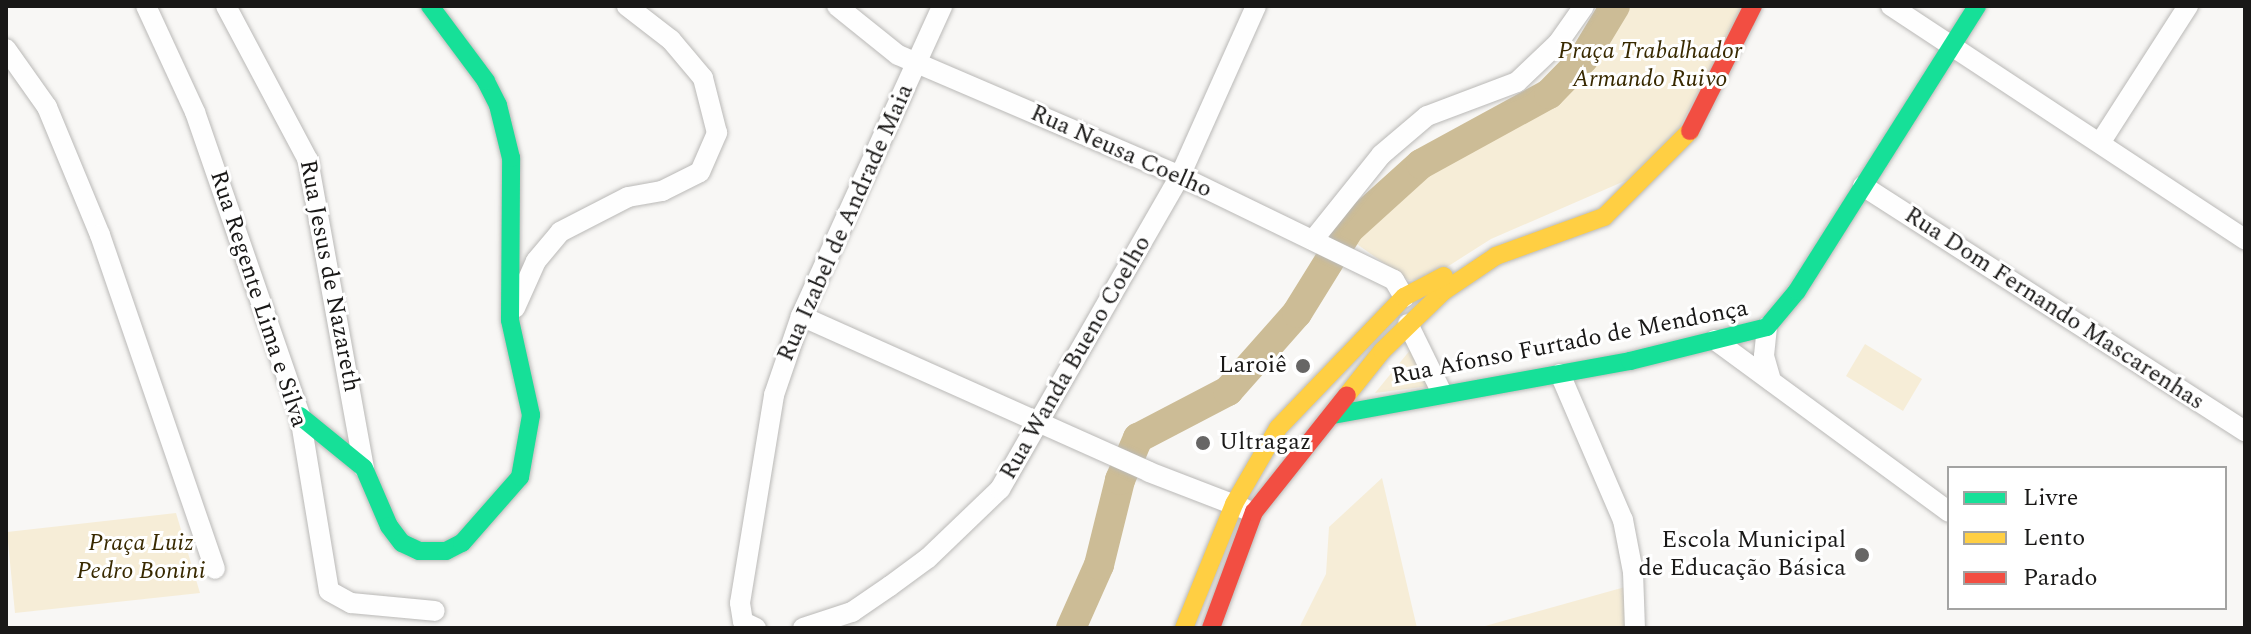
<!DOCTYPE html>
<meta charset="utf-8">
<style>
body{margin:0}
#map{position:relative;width:2251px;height:634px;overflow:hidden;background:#f8f7f5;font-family:Spectral,serif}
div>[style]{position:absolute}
.green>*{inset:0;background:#f6edd7}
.river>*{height:30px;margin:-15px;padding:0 15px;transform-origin:15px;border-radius:15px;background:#ccbc96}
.roads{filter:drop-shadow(0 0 2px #bab9b7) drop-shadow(0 0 2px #bab9b7)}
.street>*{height:20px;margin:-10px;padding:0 10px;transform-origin:10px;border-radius:10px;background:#fefefe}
.fast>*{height:18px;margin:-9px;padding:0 9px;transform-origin:9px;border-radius:9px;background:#16e098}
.slow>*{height:18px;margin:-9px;padding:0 9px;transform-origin:9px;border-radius:9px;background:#ffcf43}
.jam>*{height:18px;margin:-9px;padding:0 9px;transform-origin:9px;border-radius:9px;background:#f24e42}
.dots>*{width:22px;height:22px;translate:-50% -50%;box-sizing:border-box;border:4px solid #fff;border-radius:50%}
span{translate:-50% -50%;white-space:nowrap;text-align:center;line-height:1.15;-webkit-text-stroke:6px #fff;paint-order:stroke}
.park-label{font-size:24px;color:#382900;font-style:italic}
.street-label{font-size:24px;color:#191817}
.poi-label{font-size:24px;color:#191817}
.right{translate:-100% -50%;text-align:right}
.left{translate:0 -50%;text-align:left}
.frame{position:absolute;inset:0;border:8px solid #191817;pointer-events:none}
.legend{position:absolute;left:1947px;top:466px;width:280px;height:144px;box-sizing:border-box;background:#fff;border:2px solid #a3a3a2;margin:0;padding:10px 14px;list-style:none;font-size:24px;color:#191817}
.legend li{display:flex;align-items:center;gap:16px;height:40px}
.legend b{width:40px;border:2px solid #a3a3a2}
</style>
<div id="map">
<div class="green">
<i style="clip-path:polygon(1619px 6px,1746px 6px,1680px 127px,1627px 180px,1491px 239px,1428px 279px,1408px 280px,1351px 240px,1423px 172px,1552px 98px,1584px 63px)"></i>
<i style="clip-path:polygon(1865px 344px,1922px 379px,1903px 411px,1846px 376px)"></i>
<i style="clip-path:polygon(1411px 349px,1430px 386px,1375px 393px)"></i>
<i style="clip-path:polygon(1382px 478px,1417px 628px,1299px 628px,1326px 574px,1329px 527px)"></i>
<i style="clip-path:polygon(176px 513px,200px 593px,15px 613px,7px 532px)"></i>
<i style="clip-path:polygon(1625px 587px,1628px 628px,1478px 628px)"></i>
</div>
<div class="river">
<i style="left:1071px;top:628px;width:69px;rotate:-66deg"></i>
<i style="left:1099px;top:565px;width:88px;rotate:-76.1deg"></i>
<i style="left:1120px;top:480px;width:46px;rotate:-66.8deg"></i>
<i style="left:1138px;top:438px;width:102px;rotate:-27.6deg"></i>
<i style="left:1228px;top:391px;width:104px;rotate:-48.5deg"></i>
<i style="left:1297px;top:313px;width:99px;rotate:-58.2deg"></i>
<i style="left:1349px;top:229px;width:97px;rotate:-42.1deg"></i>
<i style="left:1421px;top:164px;width:146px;rotate:-28.7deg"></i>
<i style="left:1549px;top:94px;width:49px;rotate:-45.8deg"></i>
<i style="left:1583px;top:59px;width:62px;rotate:-58.9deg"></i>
</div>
<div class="roads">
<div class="street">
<i style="left:146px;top:6px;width:117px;rotate:65.2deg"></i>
<i style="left:195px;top:112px;width:322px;rotate:70.9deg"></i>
<i style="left:300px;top:416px;width:177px;rotate:80.6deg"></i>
<i style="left:329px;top:591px;width:25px;rotate:29deg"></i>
<i style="left:351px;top:603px;width:84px;rotate:5.4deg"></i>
<i style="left:226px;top:6px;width:174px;rotate:62deg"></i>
<i style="left:308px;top:160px;width:313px;rotate:79.7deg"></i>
<i style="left:837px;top:6px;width:78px;rotate:38.8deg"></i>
<i style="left:898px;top:55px;width:307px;rotate:23.2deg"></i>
<i style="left:1180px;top:176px;width:238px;rotate:25.9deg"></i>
<i style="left:1394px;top:280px;width:20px;rotate:60deg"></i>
<i style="left:1891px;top:6px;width:424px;rotate:33.4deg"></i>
<i style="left:6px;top:49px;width:71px;rotate:54.7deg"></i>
<i style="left:47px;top:107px;width:139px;rotate:67.5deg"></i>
<i style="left:100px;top:235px;width:353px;rotate:71deg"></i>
<i style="left:2100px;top:143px;width:163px;rotate:-57.3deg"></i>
<i style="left:1863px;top:186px;width:454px;rotate:32.7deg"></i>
<i style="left:1313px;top:240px;width:109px;rotate:-51.3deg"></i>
<i style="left:1381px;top:155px;width:60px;rotate:-40.3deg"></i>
<i style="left:1427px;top:116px;width:96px;rotate:-20.7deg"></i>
<i style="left:1517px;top:82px;width:57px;rotate:-43.6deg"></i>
<i style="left:1558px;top:43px;width:45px;rotate:-54.9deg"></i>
<i style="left:515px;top:308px;width:51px;rotate:-65.9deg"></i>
<i style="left:536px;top:261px;width:38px;rotate:-50deg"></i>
<i style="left:560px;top:232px;width:76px;rotate:-27.2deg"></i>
<i style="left:628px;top:197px;width:35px;rotate:-10deg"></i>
<i style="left:662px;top:191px;width:42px;rotate:-26.6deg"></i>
<i style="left:700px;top:172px;width:43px;rotate:-66.4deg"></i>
<i style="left:717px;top:133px;width:57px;rotate:-104.3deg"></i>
<i style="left:703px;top:78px;width:50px;rotate:-130.1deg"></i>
<i style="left:671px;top:40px;width:56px;rotate:-142.3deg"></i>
<i style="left:801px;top:316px;width:381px;rotate:24.1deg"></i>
<i style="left:1149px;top:472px;width:103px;rotate:21.1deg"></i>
<i style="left:1408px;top:324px;width:77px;rotate:63.8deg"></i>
<i style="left:1767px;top:327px;width:29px;rotate:96deg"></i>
<i style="left:1764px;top:356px;width:26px;rotate:74deg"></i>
<i style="left:1715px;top:340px;width:290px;rotate:36.3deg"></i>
<i style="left:1560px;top:374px;width:159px;rotate:66.7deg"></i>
<i style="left:1623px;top:520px;width:53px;rotate:79.1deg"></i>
<i style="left:1633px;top:572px;width:56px;rotate:88deg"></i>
<i style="left:756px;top:628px;width:14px;rotate:-155deg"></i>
<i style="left:743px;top:622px;width:19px;rotate:-99deg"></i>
<i style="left:740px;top:603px;width:211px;rotate:-80.7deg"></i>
<i style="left:774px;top:395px;width:83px;rotate:-71.1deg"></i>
<i style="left:801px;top:316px;width:341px;rotate:-65.5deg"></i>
<i style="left:803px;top:628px;width:52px;rotate:-18.1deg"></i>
<i style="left:852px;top:612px;width:46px;rotate:-34.4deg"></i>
<i style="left:890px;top:586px;width:47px;rotate:-36.4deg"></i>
<i style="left:928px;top:558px;width:100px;rotate:-43.8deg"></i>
<i style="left:1000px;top:489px;width:361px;rotate:-60.1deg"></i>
<i style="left:1180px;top:176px;width:186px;rotate:-65.9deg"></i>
</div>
<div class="fast">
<i style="left:1333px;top:415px;width:302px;rotate:-10.3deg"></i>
<i style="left:1630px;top:361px;width:141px;rotate:-13.9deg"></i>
<i style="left:1767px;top:327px;width:47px;rotate:-50.2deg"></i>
<i style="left:1797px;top:291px;width:337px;rotate:-57.7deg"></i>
<i style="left:300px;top:416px;width:82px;rotate:39.1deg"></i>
<i style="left:364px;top:468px;width:63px;rotate:66.7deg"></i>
<i style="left:389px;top:526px;width:21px;rotate:53deg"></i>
<i style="left:402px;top:543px;width:19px;rotate:25deg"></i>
<i style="left:419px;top:551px;width:27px"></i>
<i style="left:446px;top:551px;width:18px;rotate:-27deg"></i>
<i style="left:462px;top:543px;width:88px;rotate:-48.7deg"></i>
<i style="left:520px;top:477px;width:63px;rotate:-79.9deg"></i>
<i style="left:531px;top:415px;width:97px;rotate:-102.5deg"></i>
<i style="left:510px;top:320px;width:162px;rotate:-89.6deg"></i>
<i style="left:511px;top:158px;width:55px;rotate:-103.8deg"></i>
<i style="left:498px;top:105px;width:27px;rotate:-117deg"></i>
<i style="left:486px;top:81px;width:94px;rotate:-126.7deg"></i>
</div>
<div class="slow">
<i style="left:1347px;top:395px;width:56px;rotate:-51.5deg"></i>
<i style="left:1382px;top:351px;width:86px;rotate:-44.1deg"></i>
<i style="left:1444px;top:291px;width:63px;rotate:-33.9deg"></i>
<i style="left:1496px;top:256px;width:115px;rotate:-19.9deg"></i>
<i style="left:1604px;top:217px;width:122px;rotate:-45deg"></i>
<i style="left:1184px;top:628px;width:134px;rotate:-68deg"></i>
<i style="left:1234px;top:504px;width:88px;rotate:-59.9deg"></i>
<i style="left:1278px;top:428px;width:182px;rotate:-46.1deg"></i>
<i style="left:1404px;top:297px;width:45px;rotate:-27.7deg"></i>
</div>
<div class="jam">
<i style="left:1690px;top:131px;width:140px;rotate:-63.3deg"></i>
<i style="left:1211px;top:628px;width:124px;rotate:-69.7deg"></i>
<i style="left:1254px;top:512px;width:149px;rotate:-51.5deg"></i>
</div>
</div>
<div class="dots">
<i style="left:1303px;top:366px;background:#676665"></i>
<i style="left:1203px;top:443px;background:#676665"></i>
<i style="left:1862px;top:555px;background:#676665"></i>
</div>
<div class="park-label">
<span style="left:1650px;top:66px">Praça Trabalhador<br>Armando Ruivo</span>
<span style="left:141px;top:558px">Praça Luiz<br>Pedro Bonini</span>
</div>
<div class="street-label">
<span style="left:1121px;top:152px;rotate:24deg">Rua Neusa Coelho</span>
<span style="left:846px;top:223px;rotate:-66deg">Rua Izabel de Andrade Maia</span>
<span style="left:329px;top:276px;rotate:79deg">Rua Jesus de Nazareth</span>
<span style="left:258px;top:299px;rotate:72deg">Rua Regente Lima e Silva</span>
<span style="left:2054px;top:309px;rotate:33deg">Rua Dom Fernando Mascarenhas</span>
<span style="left:1570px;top:343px;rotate:-11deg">Rua Afonso Furtado de Mendonça</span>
<span style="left:1076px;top:358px;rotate:-60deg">Rua Wanda Bueno Coelho</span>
</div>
<div class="poi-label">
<span class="right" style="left:1287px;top:366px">Laroiê</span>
<span class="left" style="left:1219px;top:443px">Ultragaz</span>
<span class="right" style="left:1846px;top:555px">Escola Municipal<br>de Educação Básica</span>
</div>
<div class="frame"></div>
<ul class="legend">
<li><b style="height:10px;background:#16e098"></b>Livre</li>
<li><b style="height:10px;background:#ffcf43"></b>Lento</li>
<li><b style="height:10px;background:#f24e42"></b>Parado</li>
</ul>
</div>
